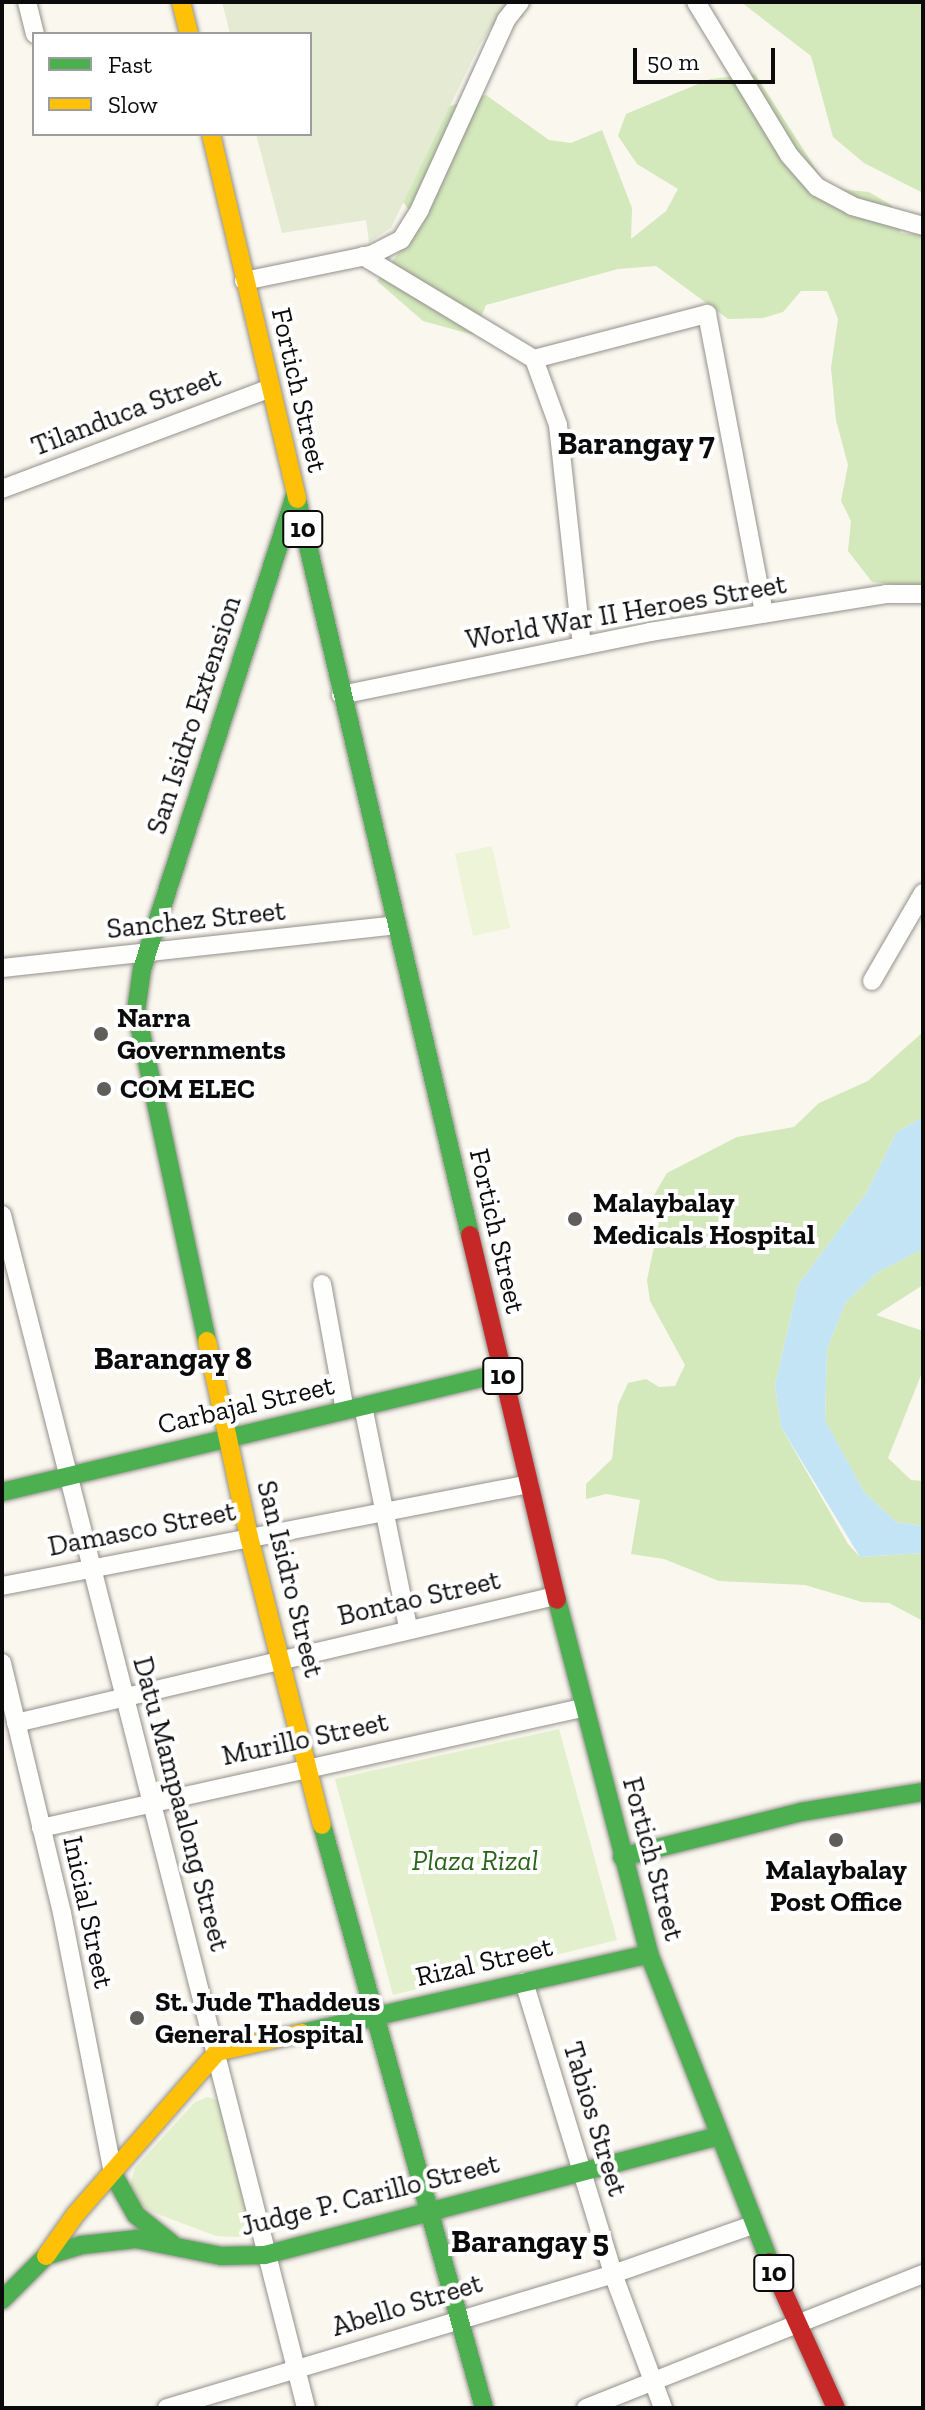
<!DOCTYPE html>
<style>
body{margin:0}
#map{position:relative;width:925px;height:2410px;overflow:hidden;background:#faf7ee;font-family:"Zilla Slab",serif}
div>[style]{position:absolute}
.green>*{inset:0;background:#e3f0cd}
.forest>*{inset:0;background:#d3e8bb}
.cemetery>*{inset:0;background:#e5ead2}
.pitch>*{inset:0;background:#edf4d7}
.water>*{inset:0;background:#c3e4f5}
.roads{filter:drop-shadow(0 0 2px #93918d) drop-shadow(0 0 2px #93918d)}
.street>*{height:18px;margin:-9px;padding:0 9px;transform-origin:9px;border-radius:9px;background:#fefefc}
.fast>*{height:18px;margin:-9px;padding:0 9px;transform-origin:9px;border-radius:9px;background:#4caf50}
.slow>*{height:18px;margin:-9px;padding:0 9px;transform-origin:9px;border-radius:9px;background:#ffc107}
.jam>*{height:18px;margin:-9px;padding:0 9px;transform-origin:9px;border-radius:9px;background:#c62828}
.dots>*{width:22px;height:22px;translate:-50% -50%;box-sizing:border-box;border:4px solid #fff;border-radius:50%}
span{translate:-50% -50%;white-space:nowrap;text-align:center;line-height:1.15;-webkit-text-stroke:8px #fff;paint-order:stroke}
.shield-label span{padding:2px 6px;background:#fff;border:2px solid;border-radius:6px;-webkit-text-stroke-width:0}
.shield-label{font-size:26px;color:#0b0b0b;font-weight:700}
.street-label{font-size:28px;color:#0b0b0b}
.poi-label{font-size:28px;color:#0b0b0b;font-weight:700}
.left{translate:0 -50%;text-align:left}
.park-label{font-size:28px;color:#2a641a;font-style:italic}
.quarter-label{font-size:32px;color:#0b0b0b;font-weight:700}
.frame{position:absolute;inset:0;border:4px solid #0b0b0b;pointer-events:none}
.legend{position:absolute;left:32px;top:32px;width:280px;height:104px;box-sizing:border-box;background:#fff;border:2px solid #9d9d9d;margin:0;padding:10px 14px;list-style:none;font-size:24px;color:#0b0b0b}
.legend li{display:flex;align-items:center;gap:16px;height:40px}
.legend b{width:40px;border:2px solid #9d9d9d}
.scale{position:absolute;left:633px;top:48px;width:142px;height:36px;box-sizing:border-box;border:4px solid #0b0b0b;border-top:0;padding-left:10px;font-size:24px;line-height:28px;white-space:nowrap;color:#0b0b0b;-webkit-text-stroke:6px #fff;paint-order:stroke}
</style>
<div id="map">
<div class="green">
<i style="clip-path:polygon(559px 1729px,617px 1940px,393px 1995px,335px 1779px)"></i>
<i style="clip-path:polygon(208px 2097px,219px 2101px,248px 2213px,246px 2233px,238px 2237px,216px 2236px,155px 2213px,142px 2205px,130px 2185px,135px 2168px,195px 2102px)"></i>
</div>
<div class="forest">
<i style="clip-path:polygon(277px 2px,523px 2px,523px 17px,494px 28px,471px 15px,440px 109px,486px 95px,549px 140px,571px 143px,602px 130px,632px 208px,631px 239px,666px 211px,678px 189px,637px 164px,618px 136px,626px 114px,710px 79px,755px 74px,828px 188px,869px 192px,891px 205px,901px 233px,923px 235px,923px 588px,872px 582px,848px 551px,851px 521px,841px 501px,848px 465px,836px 420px,831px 368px,838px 319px,827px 291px,801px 291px,783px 312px,763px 318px,728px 319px,656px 266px,618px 269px,486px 305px,474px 335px,423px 321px,377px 281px,420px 225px,395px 191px,310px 121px,310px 34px)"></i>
<i style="clip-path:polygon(741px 2px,923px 2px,923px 193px,864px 163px,833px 137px,811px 56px)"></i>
<i style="clip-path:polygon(923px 1032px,923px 1117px,896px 1133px,867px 1192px,798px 1285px,775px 1385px,781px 1427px,848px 1544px,860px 1557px,923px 1553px,923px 1621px,889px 1603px,862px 1602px,805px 1585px,719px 1581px,664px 1559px,631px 1554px,640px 1500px,606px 1494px,586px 1499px,586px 1484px,612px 1459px,618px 1405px,628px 1383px,646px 1379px,659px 1387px,675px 1386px,685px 1365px,650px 1301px,647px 1280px,659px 1223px,651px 1200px,667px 1173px,737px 1137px,794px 1127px,819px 1103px,868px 1081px)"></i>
<i style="clip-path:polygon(923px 1249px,923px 1285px,876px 1315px,923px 1331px,923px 1370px,888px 1458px,911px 1480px,923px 1481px,923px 1526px,896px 1522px,864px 1492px,825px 1421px,827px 1349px,846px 1302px,878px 1272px)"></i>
</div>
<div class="cemetery">
<i style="clip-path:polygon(222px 2px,507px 2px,479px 46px,391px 228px,369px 242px,366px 220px,282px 233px,256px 134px,310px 134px,310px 34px,230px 34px)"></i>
</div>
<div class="pitch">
<i style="clip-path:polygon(492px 846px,510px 928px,473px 936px,455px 854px)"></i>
</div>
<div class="water">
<i style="clip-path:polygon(923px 1117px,923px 1249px,878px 1272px,846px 1302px,827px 1349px,825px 1420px,864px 1492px,896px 1522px,923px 1526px,923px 1553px,860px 1557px,781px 1427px,775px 1385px,798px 1285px,867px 1192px,896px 1133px)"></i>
</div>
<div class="roads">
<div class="street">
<i style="left:27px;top:2px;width:33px;rotate:76deg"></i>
<i style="left:696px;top:2px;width:179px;rotate:58.7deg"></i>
<i style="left:789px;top:155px;width:43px;rotate:48.8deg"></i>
<i style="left:817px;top:187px;width:40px;rotate:28deg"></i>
<i style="left:852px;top:206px;width:74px;rotate:15.7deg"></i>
<i style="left:363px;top:256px;width:200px;rotate:31.1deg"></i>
<i style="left:534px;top:359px;width:70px;rotate:70deg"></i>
<i style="left:558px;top:425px;width:222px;rotate:83.8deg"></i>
<i style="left:244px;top:281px;width:130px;rotate:-11.6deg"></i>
<i style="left:371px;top:255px;width:34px;rotate:-27deg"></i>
<i style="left:401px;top:240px;width:36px;rotate:-58deg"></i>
<i style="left:420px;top:209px;width:208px;rotate:-65.5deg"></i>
<i style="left:506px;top:20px;width:23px;rotate:-52deg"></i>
<i style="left:534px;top:359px;width:179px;rotate:-14.6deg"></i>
<i style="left:707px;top:314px;width:305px;rotate:79.2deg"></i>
<i style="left:2px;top:489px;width:286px;rotate:-20.6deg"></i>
<i style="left:341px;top:695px;width:315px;rotate:-11.5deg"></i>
<i style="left:650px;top:632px;width:239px;rotate:-9.1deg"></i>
<i style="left:886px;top:594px;width:37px"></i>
<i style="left:2px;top:968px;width:396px;rotate:-6.2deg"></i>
<i style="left:872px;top:981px;width:102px;rotate:-59.9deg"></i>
<i style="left:2px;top:1215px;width:1231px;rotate:75.7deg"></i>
<i style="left:322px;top:1284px;width:128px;rotate:79.7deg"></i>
<i style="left:363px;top:1406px;width:227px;rotate:78.5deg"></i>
<i style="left:2px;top:1586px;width:537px;rotate:-10.95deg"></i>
<i style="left:2px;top:1663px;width:257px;rotate:76.5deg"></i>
<i style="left:62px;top:1913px;width:266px;rotate:78.9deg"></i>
<i style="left:16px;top:1723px;width:554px;rotate:-13.26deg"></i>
<i style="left:41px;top:1828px;width:554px;rotate:-12.51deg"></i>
<i style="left:524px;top:1982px;width:305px;rotate:73deg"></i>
<i style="left:613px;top:2274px;width:143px;rotate:69.5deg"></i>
<i style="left:167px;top:2408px;width:466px;rotate:-16.7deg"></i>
<i style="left:613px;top:2274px;width:148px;rotate:-19.3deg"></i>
<i style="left:586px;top:2408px;width:363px;rotate:-21.7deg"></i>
</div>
<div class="fast">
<i style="left:297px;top:499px;width:756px;rotate:76.77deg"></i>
<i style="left:207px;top:1341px;width:338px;rotate:-102.1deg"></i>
<i style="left:136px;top:1011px;width:42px;rotate:-81.9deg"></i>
<i style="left:142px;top:969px;width:499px;rotate:-72.1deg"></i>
<i style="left:2px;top:1492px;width:514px;rotate:-13.39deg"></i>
<i style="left:557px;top:1600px;width:366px;rotate:75.4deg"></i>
<i style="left:649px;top:1954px;width:331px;rotate:68.6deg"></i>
<i style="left:322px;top:1825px;width:605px;rotate:74.47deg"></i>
<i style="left:622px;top:1857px;width:185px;rotate:-14.1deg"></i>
<i style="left:801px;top:1812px;width:124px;rotate:-9.3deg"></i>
<i style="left:302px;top:2033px;width:356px;rotate:-12.8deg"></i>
<i style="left:113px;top:2174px;width:47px;rotate:60.7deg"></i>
<i style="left:136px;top:2215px;width:45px;rotate:38.7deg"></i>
<i style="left:2px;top:2300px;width:62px;rotate:-45deg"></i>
<i style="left:46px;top:2256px;width:38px;rotate:-17deg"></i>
<i style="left:82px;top:2245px;width:54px;rotate:-6.3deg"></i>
<i style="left:136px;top:2239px;width:87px;rotate:11.3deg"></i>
<i style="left:221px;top:2256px;width:44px;rotate:-1.3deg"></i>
<i style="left:265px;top:2255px;width:469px;rotate:-14.7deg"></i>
</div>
<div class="slow">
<i style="left:181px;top:2px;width:33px;rotate:76deg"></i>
<i style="left:211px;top:134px;width:375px;rotate:76.7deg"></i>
<i style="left:207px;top:1341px;width:200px;rotate:77.9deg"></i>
<i style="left:249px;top:1537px;width:297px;rotate:75.8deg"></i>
<i style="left:46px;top:2256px;width:50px;rotate:-54.7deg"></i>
<i style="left:75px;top:2215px;width:216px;rotate:-48.9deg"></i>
<i style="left:217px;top:2052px;width:87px;rotate:-12.6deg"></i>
</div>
<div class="jam">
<i style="left:470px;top:1235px;width:375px;rotate:76.6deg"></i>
<i style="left:770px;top:2262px;width:160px;rotate:65.7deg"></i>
</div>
</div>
<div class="dots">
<i style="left:101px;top:1034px;background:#5f5e5a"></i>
<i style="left:104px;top:1089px;background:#5f5e5a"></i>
<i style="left:575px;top:1219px;background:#5f5e5a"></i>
<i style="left:836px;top:1840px;background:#5f5e5a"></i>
<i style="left:137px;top:2018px;background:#5f5e5a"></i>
</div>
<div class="shield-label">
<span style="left:303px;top:529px">10</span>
<span style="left:503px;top:1376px">10</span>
<span style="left:774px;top:2273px">10</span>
</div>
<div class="street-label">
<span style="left:299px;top:390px;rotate:77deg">Fortich Street</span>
<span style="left:126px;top:412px;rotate:-21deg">Tilanduca Street</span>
<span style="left:626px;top:612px;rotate:-10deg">World War II Heroes Street</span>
<span style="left:194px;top:715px;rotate:-72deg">San Isidro Extension</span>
<span style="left:196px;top:920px;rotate:-6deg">Sanchez Street</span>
<span style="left:497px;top:1231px;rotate:77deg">Fortich Street</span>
<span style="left:246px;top:1405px;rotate:-13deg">Carbajal Street</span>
<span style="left:142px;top:1529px;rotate:-11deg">Damasco Street</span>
<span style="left:290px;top:1579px;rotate:76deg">San Isidro Street</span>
<span style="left:419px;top:1598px;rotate:-13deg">Bontao Street</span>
<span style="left:305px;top:1739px;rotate:-12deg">Murillo Street</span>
<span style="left:181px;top:1804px;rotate:75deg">Datu Mampaalong Street</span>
<span style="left:653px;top:1859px;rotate:75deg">Fortich Street</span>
<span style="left:88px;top:1912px;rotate:78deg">Inicial Street</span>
<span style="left:484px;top:1962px;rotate:-13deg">Rizal Street</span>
<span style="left:595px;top:2119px;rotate:73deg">Tabios Street</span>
<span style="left:370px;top:2195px;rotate:-14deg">Judge P. Carillo Street</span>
<span style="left:407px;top:2305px;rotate:-17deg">Abello Street</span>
</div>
<div class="poi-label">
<span class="left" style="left:117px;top:1034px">Narra<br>Governments</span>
<span class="left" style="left:120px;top:1089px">COM ELEC</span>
<span class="left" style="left:593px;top:1219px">Malaybalay<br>Medicals Hospital</span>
<span style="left:836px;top:1886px">Malaybalay<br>Post Office</span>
<span class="left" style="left:155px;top:2018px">St. Jude Thaddeus<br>General Hospital</span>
</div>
<div class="park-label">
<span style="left:475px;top:1861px">Plaza Rizal</span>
</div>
<div class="quarter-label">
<span style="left:636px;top:443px">Barangay 7</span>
<span style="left:173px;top:1358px">Barangay 8</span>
<span style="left:530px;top:2241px">Barangay 5</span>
</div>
<div class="frame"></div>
<ul class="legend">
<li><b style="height:10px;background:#4caf50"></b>Fast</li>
<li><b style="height:10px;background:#ffc107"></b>Slow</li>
</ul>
<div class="scale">50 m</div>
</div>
